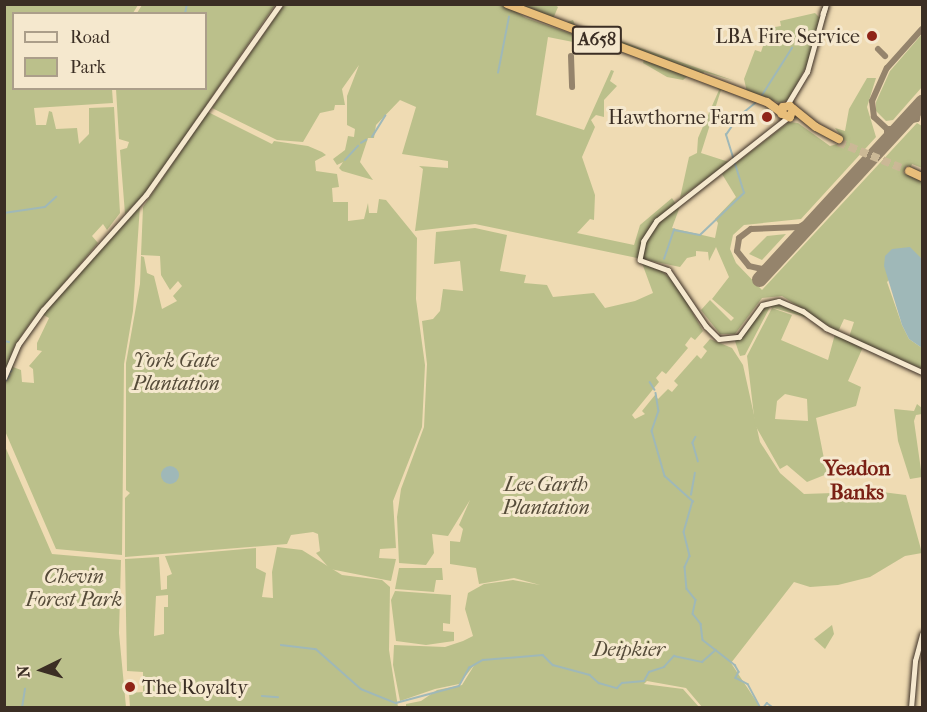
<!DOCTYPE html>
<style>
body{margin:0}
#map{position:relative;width:927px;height:712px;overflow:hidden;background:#efdbb3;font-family:"IM FELL French Canon",serif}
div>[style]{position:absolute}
.green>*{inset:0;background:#bbc08b}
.water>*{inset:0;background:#9fb8b8}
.round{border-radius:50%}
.stream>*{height:1.5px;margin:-0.75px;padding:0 0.75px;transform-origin:0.75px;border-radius:0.75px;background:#9fb8b8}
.taxiway>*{height:6px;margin:-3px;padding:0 3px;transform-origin:3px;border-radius:3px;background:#95846c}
.runway>*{height:15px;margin:-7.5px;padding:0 7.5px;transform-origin:7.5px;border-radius:7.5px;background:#95846c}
.highway-tunnel>*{height:8px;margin-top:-4px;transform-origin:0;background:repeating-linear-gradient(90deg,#cbb896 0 8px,transparent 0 12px)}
.roads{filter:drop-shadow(0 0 2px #3b2e24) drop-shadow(0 0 2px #3b2e24)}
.secondary>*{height:4.5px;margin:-2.25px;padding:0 2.25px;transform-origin:2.25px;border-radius:2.25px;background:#f5e8ce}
.highway>*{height:8px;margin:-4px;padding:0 4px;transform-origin:4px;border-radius:4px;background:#e8be7a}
.dots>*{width:16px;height:16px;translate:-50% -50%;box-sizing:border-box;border:3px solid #f5e8ce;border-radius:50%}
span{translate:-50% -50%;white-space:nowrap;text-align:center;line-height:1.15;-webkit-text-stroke:6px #f5e8ce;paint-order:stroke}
.shield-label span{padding:2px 4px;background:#f5e8ce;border:2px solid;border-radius:4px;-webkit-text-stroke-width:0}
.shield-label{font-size:18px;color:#3b2e24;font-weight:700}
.poi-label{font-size:20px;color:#3b2e24}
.right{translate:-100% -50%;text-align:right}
.left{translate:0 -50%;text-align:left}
.park-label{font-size:20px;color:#554b39;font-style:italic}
.neighbourhood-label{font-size:21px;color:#7a1f14;font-weight:700}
.frame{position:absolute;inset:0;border:6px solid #3b2e24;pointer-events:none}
.legend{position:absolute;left:12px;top:12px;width:195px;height:78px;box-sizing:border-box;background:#f5e8ce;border:2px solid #ab9e8a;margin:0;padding:8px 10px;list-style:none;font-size:18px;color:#3b2e24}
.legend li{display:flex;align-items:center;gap:12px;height:30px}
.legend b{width:30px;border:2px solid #ab9e8a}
.north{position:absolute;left:12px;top:640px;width:60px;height:60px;-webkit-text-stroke:4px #f5e8ce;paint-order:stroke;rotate:265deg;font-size:16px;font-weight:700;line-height:24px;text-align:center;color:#3b2e24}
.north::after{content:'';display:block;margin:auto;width:21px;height:27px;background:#3b2e24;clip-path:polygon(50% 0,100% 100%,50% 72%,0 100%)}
</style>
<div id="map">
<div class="green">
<i style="clip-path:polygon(5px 5px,138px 5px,133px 13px,14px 14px,14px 88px,112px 89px,113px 103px,34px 108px,36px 125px,46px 125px,49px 111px,52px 112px,56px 129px,77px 128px,79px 144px,89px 134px,89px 108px,114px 107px,120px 213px,107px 230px,103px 224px,92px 236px,98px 243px,30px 323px,15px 345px,5px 372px)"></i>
<i style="clip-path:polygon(142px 5px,275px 5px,145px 194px,125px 214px,120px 150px,127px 148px,129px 142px,119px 139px,116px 89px,206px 88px,206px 14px,137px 13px)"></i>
<i style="clip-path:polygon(284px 5px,505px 5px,526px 18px,575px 35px,573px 42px,548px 37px,536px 115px,584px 130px,611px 70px,614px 71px,610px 81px,617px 86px,604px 100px,604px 117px,596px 115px,591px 120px,595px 127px,582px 157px,595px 195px,594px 220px,590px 219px,577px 233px,634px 245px,640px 225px,672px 198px,679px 209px,672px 228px,715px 238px,718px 223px,715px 219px,736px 197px,722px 174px,789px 122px,798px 123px,830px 146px,837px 144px,840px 135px,835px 128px,845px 131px,849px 109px,867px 78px,876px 78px,867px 107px,876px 137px,801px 219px,744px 225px,733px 235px,730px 249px,736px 263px,762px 290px,917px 123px,922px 126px,922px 168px,912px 164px,908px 175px,922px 181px,922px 259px,915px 254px,887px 282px,902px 325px,909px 339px,922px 348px,922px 369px,849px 337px,854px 322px,844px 319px,838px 332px,782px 296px,762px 298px,735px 334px,720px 334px,701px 310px,710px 300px,731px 321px,734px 318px,712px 299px,729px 277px,716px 247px,709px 261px,708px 252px,696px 251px,696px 256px,687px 258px,680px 267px,475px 224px,415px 231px,423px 169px,419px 166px,448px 168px,448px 161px,402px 154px,416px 107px,400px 100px,376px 125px,374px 138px,368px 138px,360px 162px,373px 180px,342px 171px,339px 168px,343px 162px,337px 165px,333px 159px,345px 150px,348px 136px,354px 137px,355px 129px,347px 125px,347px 96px,359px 65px,342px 89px,345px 105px,335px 105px,334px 110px,320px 113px,303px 142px,277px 140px,212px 108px)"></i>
<i style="clip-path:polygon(514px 5px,555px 5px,558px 7px,553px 19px)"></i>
<i style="clip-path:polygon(815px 13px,820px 18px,809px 61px,789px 99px,780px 103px,747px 92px,744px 79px,755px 50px,761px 52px,769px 28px,781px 26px,780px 21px)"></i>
<i style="clip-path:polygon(573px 20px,575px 25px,735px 81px,704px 72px,702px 75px,573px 28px,567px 22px)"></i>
<i style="clip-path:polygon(922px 34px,922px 87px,893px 120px,886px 121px,876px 111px,876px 102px,890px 71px)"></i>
<i style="clip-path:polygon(644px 60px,689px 75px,683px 80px,667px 77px,643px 63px)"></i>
<i style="clip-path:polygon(715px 86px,736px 94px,721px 90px,701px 153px,729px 162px,680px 198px,689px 157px,697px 153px,698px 138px,719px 90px)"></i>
<i style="clip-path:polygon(208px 112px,272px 144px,274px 141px,308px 146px,322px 152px,326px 155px,315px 161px,316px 171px,337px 174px,339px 187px,332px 188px,333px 202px,348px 202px,348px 221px,364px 219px,368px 203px,369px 213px,377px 213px,379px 199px,386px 200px,417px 238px,416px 299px,425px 365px,422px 427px,393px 501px,396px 548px,380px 549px,379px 558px,396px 559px,391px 581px,330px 569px,316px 553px,320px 551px,318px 534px,313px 532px,291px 535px,287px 544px,125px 557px,125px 498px,130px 493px,126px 490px,126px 363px,140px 284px,141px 256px,144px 257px,147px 273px,154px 276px,162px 309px,177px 301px,173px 296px,182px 286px,178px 281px,170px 290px,161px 275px,160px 256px,141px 255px,143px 207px)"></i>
<i style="clip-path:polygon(140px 205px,133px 311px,124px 364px,122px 555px,56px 549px,5px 431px,5px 382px,14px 358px,13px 367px,21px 370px,22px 382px,34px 383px,33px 369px,29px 366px,42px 351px,37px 350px,37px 343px,49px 318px,42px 314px,62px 288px)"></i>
<i style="clip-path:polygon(475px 228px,507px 235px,500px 271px,526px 275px,524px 283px,547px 285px,553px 297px,594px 293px,605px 308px,635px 301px,653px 293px,642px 263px,661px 270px,677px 285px,703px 331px,695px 340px,691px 337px,685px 345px,688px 348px,666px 374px,662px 371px,656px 378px,659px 382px,632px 415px,635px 419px,645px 414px,642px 411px,655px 395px,658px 399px,668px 389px,672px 392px,678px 385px,674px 381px,697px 355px,701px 359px,707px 351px,703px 347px,710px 339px,732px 348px,743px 365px,760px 442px,780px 473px,804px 494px,862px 492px,867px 503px,874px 501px,874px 491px,906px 495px,922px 553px,905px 556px,870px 577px,838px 585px,810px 587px,794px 582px,731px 663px,760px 707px,702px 707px,686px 688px,647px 681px,644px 684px,683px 689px,699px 707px,406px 707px,406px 704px,421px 701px,437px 690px,462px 685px,475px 664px,459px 684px,435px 689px,400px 701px,393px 665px,394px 645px,445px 647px,463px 641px,473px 636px,465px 609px,468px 593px,484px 584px,513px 580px,540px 585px,514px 578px,479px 584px,476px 568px,450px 564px,450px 541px,460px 542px,463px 529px,459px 525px,470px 500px,448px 536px,432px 534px,434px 553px,426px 565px,399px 563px,397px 517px,401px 489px,424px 427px,427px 364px,422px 321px,433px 319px,440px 311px,443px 289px,463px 291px,460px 261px,434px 264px,436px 232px)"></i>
<i style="clip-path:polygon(786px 234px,762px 260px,749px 254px,767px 236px)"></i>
<i style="clip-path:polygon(773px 302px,797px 309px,808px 318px,770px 307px,745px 355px,740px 356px,735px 341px,759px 309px)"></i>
<i style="clip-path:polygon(evenodd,772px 308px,792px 315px,781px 340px,828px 360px,835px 334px,863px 347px,848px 381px,861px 387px,856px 406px,816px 418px,827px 474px,807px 482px,787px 465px,780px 469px,755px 425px,747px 356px,772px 308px,785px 394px,807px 399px,808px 421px,775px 419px,777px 401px,785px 394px)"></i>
<i style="clip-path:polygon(917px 404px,922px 408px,922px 414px,916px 415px,914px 421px,922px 477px,910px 479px,898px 441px,894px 409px,914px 411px)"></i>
<i style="clip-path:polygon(4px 444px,52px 554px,121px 560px,119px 633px,126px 707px,5px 707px)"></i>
<i style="clip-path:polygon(evenodd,277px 547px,302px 550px,342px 575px,382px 580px,390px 587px,389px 650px,398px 707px,130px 707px,129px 693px,143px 692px,143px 672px,127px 671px,125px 559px,159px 557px,161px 590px,167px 589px,167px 576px,172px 574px,165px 556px,256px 548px,256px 568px,266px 573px,262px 597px,273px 598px,272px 572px,277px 547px,168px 595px,168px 607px,164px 607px,164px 634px,154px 636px,156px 596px,168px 595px)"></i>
<i style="clip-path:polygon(399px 568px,442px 568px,443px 580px,436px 580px,434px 592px,395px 589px)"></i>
<i style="clip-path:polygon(395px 591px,451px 595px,450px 624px,443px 623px,443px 631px,454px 632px,454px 641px,426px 645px,396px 641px,391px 600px)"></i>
<i style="clip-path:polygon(832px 625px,834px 634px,825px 649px,814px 639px)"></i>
</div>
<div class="water">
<i style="clip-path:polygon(910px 247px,922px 259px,922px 348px,909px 339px,902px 325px,884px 266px,885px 256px,892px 249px)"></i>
<i class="round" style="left:161px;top:466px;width:18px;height:18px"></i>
</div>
<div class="stream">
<i style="left:185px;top:14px;width:10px;rotate:-79deg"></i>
<i style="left:498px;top:73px;width:57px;rotate:-78.9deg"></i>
<i style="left:761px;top:97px;width:58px;rotate:-57.7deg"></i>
<i style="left:372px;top:137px;width:25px;rotate:-58deg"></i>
<i style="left:361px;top:143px;width:6px;rotate:-31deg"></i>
<i style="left:345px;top:160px;width:19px;rotate:-47deg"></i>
<i style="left:4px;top:213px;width:41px;rotate:-8.3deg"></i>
<i style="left:45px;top:207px;width:15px;rotate:-42deg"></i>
<i style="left:664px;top:259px;width:31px;rotate:-71deg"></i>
<i style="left:674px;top:230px;width:26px;rotate:11deg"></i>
<i style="left:700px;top:235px;width:61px;rotate:-43.7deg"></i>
<i style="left:744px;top:193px;width:61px;rotate:-107.2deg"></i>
<i style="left:726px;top:135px;width:22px;rotate:-56deg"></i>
<i style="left:738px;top:117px;width:26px;rotate:-39deg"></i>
<i style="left:4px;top:341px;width:5px;rotate:11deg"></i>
<i style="left:9px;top:373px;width:3px;rotate:-45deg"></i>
<i style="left:650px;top:382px;width:9px;rotate:58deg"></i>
<i style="left:4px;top:383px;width:9px;rotate:-54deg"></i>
<i style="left:656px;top:393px;width:18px;rotate:81deg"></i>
<i style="left:659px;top:411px;width:21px;rotate:109deg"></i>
<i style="left:652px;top:431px;width:47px;rotate:73.9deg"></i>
<i style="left:665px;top:476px;width:38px;rotate:42deg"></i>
<i style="left:693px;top:501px;width:32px;rotate:106deg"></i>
<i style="left:684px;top:532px;width:25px;rotate:76deg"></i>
<i style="left:690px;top:556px;width:12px;rotate:114deg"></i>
<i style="left:685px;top:567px;width:22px;rotate:85deg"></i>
<i style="left:687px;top:589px;width:14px;rotate:51deg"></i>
<i style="left:696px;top:600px;width:14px;rotate:102deg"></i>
<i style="left:693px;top:614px;width:13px;rotate:51deg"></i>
<i style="left:701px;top:624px;width:16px;rotate:83deg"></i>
<i style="left:703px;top:640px;width:41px;rotate:38deg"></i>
<i style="left:735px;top:665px;width:8px;rotate:60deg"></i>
<i style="left:739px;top:672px;width:7px;rotate:117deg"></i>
<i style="left:736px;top:678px;width:13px;rotate:27deg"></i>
<i style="left:748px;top:684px;width:27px;rotate:62deg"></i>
<i style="left:696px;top:437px;width:7px;rotate:117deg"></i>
<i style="left:693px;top:443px;width:19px;rotate:74deg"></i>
<i style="left:691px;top:495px;width:22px;rotate:-80deg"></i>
<i style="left:84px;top:592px;width:7px;rotate:45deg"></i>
<i style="left:281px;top:645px;width:35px;rotate:7deg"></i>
<i style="left:316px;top:649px;width:60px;rotate:41.6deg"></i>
<i style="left:361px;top:689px;width:38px;rotate:22deg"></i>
<i style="left:396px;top:703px;width:65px;rotate:-15.1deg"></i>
<i style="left:459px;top:686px;width:21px;rotate:-61deg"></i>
<i style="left:469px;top:668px;width:16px;rotate:-30deg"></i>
<i style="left:483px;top:660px;width:60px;rotate:-4.8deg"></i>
<i style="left:543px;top:655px;width:14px;rotate:45deg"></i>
<i style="left:553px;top:665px;width:38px;rotate:15deg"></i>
<i style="left:590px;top:675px;width:12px;rotate:42deg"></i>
<i style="left:599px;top:683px;width:19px;rotate:16deg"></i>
<i style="left:617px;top:688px;width:7px;rotate:-45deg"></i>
<i style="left:622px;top:683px;width:22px;rotate:-5deg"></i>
<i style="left:644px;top:681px;width:10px;rotate:-61deg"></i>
<i style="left:649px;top:672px;width:16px;rotate:-18deg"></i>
<i style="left:664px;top:667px;width:15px;rotate:-48deg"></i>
<i style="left:674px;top:656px;width:29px;rotate:12deg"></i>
<i style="left:702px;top:662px;width:18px;rotate:-41deg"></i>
<i style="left:262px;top:696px;width:16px;rotate:4deg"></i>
<i style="left:22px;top:708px;width:19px;rotate:-81deg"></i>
<i style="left:763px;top:708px;width:6px;rotate:-51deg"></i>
<i style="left:767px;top:703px;width:9px;rotate:36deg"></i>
</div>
<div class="taxiway">
<i style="left:878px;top:49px;width:10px;rotate:45deg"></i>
<i style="left:571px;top:56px;width:31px;rotate:88deg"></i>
<i style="left:904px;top:122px;width:13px;rotate:-13deg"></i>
<i style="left:917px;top:119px;width:13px;rotate:-81deg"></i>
<i style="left:887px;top:129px;width:18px;rotate:-137deg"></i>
<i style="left:874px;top:117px;width:16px;rotate:-97deg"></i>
<i style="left:872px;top:101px;width:36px;rotate:-66deg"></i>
<i style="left:887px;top:68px;width:52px;rotate:-48.1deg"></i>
<i style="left:887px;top:140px;width:11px;rotate:-90deg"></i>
<i style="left:887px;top:129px;width:10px"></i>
<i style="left:774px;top:263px;width:13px;rotate:153deg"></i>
<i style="left:762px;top:269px;width:13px;rotate:-167deg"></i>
<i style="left:749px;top:266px;width:19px;rotate:-129deg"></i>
<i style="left:737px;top:251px;width:13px;rotate:-81deg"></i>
<i style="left:739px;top:238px;width:15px;rotate:-37deg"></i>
<i style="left:751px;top:229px;width:48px;rotate:-2.4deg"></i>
<i style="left:799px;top:227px;width:18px;rotate:-29deg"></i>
</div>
<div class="runway">
<i style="left:759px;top:279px;width:241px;rotate:-47.4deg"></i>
</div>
<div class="highway-tunnel">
<i style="left:838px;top:142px;width:77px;rotate:22.2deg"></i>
</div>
<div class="roads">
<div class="secondary">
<i style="left:825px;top:9px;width:5px;rotate:112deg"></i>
<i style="left:823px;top:14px;width:10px;rotate:-73deg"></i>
<i style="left:787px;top:105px;width:39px;rotate:-59deg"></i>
<i style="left:807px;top:72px;width:60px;rotate:-74.6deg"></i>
<i style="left:788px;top:118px;width:167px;rotate:141.8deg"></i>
<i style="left:657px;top:221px;width:24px;rotate:123deg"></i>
<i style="left:644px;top:241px;width:19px;rotate:102deg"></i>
<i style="left:640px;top:260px;width:30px;rotate:20deg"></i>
<i style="left:668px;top:270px;width:68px;rotate:55.8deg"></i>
<i style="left:706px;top:326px;width:18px;rotate:45deg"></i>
<i style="left:719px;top:339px;width:20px;rotate:-6deg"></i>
<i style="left:739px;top:337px;width:39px;rotate:-54deg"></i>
<i style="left:762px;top:305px;width:17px;rotate:-13deg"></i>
<i style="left:779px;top:301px;width:26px;rotate:23deg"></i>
<i style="left:803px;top:311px;width:29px;rotate:36deg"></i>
<i style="left:826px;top:328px;width:106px;rotate:24.6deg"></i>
<i style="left:4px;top:378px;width:36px;rotate:-67deg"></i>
<i style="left:18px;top:345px;width:43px;rotate:-54.5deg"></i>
<i style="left:43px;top:310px;width:154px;rotate:-48.2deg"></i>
<i style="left:146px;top:195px;width:233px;rotate:-54.9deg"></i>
<i style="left:911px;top:708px;width:47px;rotate:-85.1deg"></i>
<i style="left:915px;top:661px;width:28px;rotate:-75deg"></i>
</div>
<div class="highway">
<i style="left:507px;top:4px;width:278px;rotate:20.7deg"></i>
<i style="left:767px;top:102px;width:19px;rotate:36deg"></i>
<i style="left:793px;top:109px;width:9px;rotate:111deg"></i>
<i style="left:790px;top:117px;width:9px;rotate:-159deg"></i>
<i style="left:782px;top:114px;width:7px;rotate:-82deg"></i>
<i style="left:783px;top:107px;width:7px;rotate:-8deg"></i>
<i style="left:790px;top:106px;width:33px;rotate:39deg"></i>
<i style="left:816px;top:127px;width:26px;rotate:28deg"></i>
<i style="left:909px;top:171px;width:14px;rotate:25deg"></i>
</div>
</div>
<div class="dots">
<i style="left:872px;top:36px;background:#8f2418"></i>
<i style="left:767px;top:117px;background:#8f2418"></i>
<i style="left:130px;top:687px;background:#8f2418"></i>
</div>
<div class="shield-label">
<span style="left:597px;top:40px">A658</span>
</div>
<div class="poi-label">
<span class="right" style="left:860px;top:36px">LBA Fire Service</span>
<span class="right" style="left:755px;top:117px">Hawthorne Farm</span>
<span class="left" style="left:142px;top:687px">The Royalty</span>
</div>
<div class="park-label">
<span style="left:176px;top:372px">York Gate<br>Plantation</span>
<span style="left:546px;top:496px">Lee Garth<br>Plantation</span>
<span style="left:74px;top:588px">Chevin<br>Forest Park</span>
<span style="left:629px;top:649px">Deipkier</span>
</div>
<div class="neighbourhood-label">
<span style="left:857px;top:480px">Yeadon<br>Banks</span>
</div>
<div class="frame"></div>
<ul class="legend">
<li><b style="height:8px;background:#f5e8ce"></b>Road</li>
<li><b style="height:16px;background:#bbc08b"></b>Park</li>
</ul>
<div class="north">N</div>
</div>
